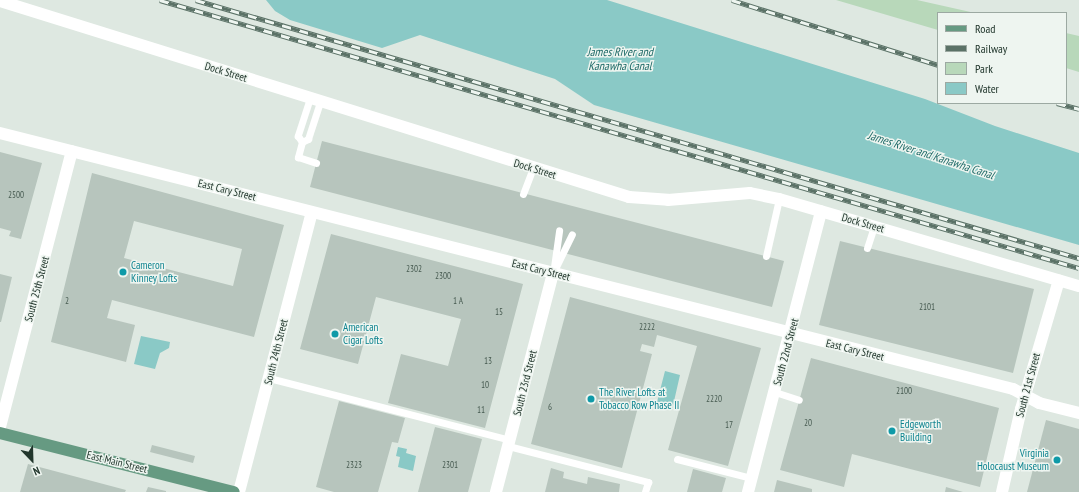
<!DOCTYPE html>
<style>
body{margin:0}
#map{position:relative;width:1079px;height:492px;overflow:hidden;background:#dee8e1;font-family:"PT Sans Narrow",sans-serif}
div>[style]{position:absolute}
.green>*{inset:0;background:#b8d8ba}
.water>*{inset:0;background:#8ac9c6}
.building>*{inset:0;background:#b7c5bd}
.service>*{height:7px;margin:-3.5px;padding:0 3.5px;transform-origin:3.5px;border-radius:3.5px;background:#fff}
.minor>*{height:12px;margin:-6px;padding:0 6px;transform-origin:6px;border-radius:6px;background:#fff}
.tertiary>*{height:12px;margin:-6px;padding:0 6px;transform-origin:6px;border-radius:6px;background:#fff}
.secondary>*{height:12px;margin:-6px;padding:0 6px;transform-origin:6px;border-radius:6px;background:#fff}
.primary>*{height:12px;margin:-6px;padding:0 6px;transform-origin:6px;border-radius:6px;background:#669a82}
.rail>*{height:4.5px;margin-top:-2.25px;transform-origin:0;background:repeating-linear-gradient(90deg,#eef5f0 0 9px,#5b7267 0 18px);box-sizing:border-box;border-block:1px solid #5b7267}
.dots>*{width:11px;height:11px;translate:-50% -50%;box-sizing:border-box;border:2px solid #eef5f0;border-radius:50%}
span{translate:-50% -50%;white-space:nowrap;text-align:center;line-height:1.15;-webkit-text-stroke:3px #eef5f0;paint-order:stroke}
.number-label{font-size:9px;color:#465a50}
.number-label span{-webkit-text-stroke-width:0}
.street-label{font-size:11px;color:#21362c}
.culture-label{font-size:11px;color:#0d838f}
.left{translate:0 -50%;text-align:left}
.right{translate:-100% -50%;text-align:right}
.water-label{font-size:12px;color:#216c69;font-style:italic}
.legend{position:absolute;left:937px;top:12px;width:130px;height:92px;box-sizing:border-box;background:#eef5f0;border:1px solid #9ca9a2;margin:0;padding:5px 7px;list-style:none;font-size:12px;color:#21362c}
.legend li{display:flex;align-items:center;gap:8px;height:20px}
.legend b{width:20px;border:1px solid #9ca9a2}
.north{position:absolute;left:12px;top:440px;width:40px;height:40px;-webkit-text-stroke:3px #eef5f0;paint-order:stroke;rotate:157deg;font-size:11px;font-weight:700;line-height:16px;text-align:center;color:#21362c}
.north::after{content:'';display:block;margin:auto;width:14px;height:18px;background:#21362c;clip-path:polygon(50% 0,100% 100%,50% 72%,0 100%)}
</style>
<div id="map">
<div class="green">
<i style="clip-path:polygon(836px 0,917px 0,975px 13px,938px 13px,938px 30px)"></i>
<i style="clip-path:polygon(1066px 33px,1079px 36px,1079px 72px,1066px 68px)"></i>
</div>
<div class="water">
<i style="clip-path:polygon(266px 0,607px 0,925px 99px,995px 126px,1079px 153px,1079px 245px,594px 105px,555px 79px,420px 35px,382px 48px,290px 20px,275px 11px)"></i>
<i style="clip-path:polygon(141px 336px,170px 342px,169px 348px,160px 353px,155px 369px,134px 364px)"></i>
<i style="clip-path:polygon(665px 371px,680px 375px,672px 410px,660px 407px,655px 410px,652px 404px,657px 402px)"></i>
<i style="clip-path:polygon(398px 447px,407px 449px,406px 453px,416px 456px,413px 471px,398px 467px,400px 457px,396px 456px)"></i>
</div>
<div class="building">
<i style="clip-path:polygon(322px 141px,784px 261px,772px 307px,310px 187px)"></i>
<i style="clip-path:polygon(0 152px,42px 163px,21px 239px,9px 236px,11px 231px,0 228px)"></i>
<i style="clip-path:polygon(evenodd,92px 173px,284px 225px,254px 337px,112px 300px,107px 318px,135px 325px,126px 362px,51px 342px,92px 173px,134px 221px,242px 249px,233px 286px,124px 258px,134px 221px)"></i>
<i style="clip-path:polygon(331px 234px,523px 284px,485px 428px,388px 403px,401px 354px,448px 366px,461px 319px,376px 297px,358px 364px,300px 349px)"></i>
<i style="clip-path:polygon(840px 241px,1034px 289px,1013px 373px,819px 325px)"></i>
<i style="clip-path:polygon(0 274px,12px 277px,1px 322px,0 322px)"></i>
<i style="clip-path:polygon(570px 297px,761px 348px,728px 466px,668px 450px,697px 346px,657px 335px,654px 347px,642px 344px,640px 351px,652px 354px,622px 468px,531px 444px)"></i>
<i style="clip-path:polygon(811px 358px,999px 408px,980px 487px,852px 454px,844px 487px,780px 470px)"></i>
<i style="clip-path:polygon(339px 401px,405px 418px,398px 443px,392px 442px,378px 492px,334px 492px,316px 487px)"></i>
<i style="clip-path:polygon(1046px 420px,1079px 429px,1079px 492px,1027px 492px)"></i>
<i style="clip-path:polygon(435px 427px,482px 439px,468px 492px,418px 492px)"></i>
<i style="clip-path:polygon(152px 445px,195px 456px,193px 463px,150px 452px)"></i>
<i style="clip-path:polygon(28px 464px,126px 490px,125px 492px,20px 492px)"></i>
<i style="clip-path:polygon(551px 468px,564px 472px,563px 478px,587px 484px,588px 477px,620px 484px,619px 492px,545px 492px)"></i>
<i style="clip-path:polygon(693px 469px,726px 478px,722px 492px,687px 492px)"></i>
<i style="clip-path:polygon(777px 480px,812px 489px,812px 492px,774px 492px)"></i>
<i style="clip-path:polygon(148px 487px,166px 491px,166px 492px,146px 492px)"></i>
<i style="clip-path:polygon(946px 487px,963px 492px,945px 492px)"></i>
</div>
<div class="service">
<i style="left:310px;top:98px;width:40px;rotate:108deg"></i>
<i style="left:298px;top:136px;width:7px;rotate:56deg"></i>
<i style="left:302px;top:142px;width:7px;rotate:-27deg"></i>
<i style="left:308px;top:139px;width:39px;rotate:-72deg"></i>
<i style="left:302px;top:142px;width:16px;rotate:105deg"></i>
<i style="left:298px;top:157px;width:19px;rotate:18deg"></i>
<i style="left:523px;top:194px;width:28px;rotate:-69deg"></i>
<i style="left:867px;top:248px;width:22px;rotate:-72deg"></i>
<i style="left:766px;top:256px;width:58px;rotate:-77.2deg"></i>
<i style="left:554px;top:267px;width:37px;rotate:-82deg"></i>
<i style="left:553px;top:273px;width:43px;rotate:-64deg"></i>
<i style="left:269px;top:378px;width:249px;rotate:14.4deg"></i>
<i style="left:775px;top:392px;width:25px;rotate:18deg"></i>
<i style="left:508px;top:446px;width:145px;rotate:14.4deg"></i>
<i style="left:648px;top:482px;width:10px;rotate:107deg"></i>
<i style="left:677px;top:459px;width:76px;rotate:14.4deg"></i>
</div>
<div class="minor">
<i style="left:0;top:133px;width:1045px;rotate:14.18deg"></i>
<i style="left:1013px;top:389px;width:30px;rotate:28deg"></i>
<i style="left:1039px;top:403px;width:41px;rotate:14deg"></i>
<i style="left:0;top:427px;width:285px;rotate:-75.4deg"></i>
<i style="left:239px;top:492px;width:289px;rotate:-75.4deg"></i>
<i style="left:496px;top:492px;width:226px;rotate:-75.4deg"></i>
<i style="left:748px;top:492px;width:290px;rotate:-75.4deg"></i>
</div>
<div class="tertiary">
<i style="left:1002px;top:492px;width:85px;rotate:-77.1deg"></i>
<i style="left:1021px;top:409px;width:134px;rotate:-73.6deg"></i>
</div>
<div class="secondary">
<i style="left:0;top:1px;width:659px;rotate:17.31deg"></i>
<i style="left:629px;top:197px;width:39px;rotate:4deg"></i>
<i style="left:668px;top:200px;width:82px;rotate:-4.9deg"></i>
<i style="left:750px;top:193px;width:30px;rotate:12deg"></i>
<i style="left:779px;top:199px;width:312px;rotate:16.2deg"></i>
</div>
<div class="primary">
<i style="left:0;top:433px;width:241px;rotate:14.2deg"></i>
</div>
<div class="rail">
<i style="left:160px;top:0;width:957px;rotate:16.26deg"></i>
<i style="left:196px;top:0;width:920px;rotate:16.29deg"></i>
<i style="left:732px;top:0;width:216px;rotate:17.5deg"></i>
<i style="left:1057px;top:103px;width:23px;rotate:15deg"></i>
</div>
<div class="dots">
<i style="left:123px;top:272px;background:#0f9aa8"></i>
<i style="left:335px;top:334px;background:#0f9aa8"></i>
<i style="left:591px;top:399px;background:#0f9aa8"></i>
<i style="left:892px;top:431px;background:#0f9aa8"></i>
<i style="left:1057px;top:460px;background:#0f9aa8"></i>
</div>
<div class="number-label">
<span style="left:16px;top:195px">2500</span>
<span style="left:414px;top:269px">2302</span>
<span style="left:443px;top:276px">2300</span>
<span style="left:67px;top:301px">2</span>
<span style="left:458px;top:301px">1 A</span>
<span style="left:927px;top:307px">2101</span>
<span style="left:499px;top:312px">15</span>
<span style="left:647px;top:327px">2222</span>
<span style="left:488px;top:361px">13</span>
<span style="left:485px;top:385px">10</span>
<span style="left:904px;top:391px">2100</span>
<span style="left:714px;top:399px">2220</span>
<span style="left:550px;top:407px">6</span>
<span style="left:481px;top:410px">11</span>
<span style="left:808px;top:423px">20</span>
<span style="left:729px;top:425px">17</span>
<span style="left:354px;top:465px">2323</span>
<span style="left:450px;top:465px">2301</span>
</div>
<div class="street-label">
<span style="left:226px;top:72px;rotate:17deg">Dock Street</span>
<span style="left:535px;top:169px;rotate:17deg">Dock Street</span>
<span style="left:227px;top:190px;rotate:14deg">East Cary Street</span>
<span style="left:863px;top:223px;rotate:16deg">Dock Street</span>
<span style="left:541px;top:270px;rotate:14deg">East Cary Street</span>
<span style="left:37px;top:289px;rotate:-75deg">South 25th Street</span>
<span style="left:855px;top:350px;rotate:14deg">East Cary Street</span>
<span style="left:276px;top:352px;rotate:-76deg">South 24th Street</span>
<span style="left:786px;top:352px;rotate:-75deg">South 22nd Street</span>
<span style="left:525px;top:383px;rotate:-76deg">South 23rd Street</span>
<span style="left:1028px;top:385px;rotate:-75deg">South 21st Street</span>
<span style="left:117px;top:462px;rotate:14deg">East Main Street</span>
</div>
<div class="culture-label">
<span class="left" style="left:131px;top:272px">Cameron<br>Kinney Lofts</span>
<span class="left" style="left:343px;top:334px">American<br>Cigar Lofts</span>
<span class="left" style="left:599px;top:399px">The River Lofts at<br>Tobacco Row Phase II</span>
<span class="left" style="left:900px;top:431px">Edgeworth<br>Building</span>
<span class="right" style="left:1049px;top:460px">Virginia<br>Holocaust Museum</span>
</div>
<div class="water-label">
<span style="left:620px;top:59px">James River and<br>Kanawha Canal</span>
<span style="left:931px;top:155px;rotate:18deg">James River and Kanawha Canal</span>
</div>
<ul class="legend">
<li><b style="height:5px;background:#669a82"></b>Road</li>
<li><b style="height:5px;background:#5b7267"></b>Railway</li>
<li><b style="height:11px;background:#b8d8ba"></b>Park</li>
<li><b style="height:11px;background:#8ac9c6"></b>Water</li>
</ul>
<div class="north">N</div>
</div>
